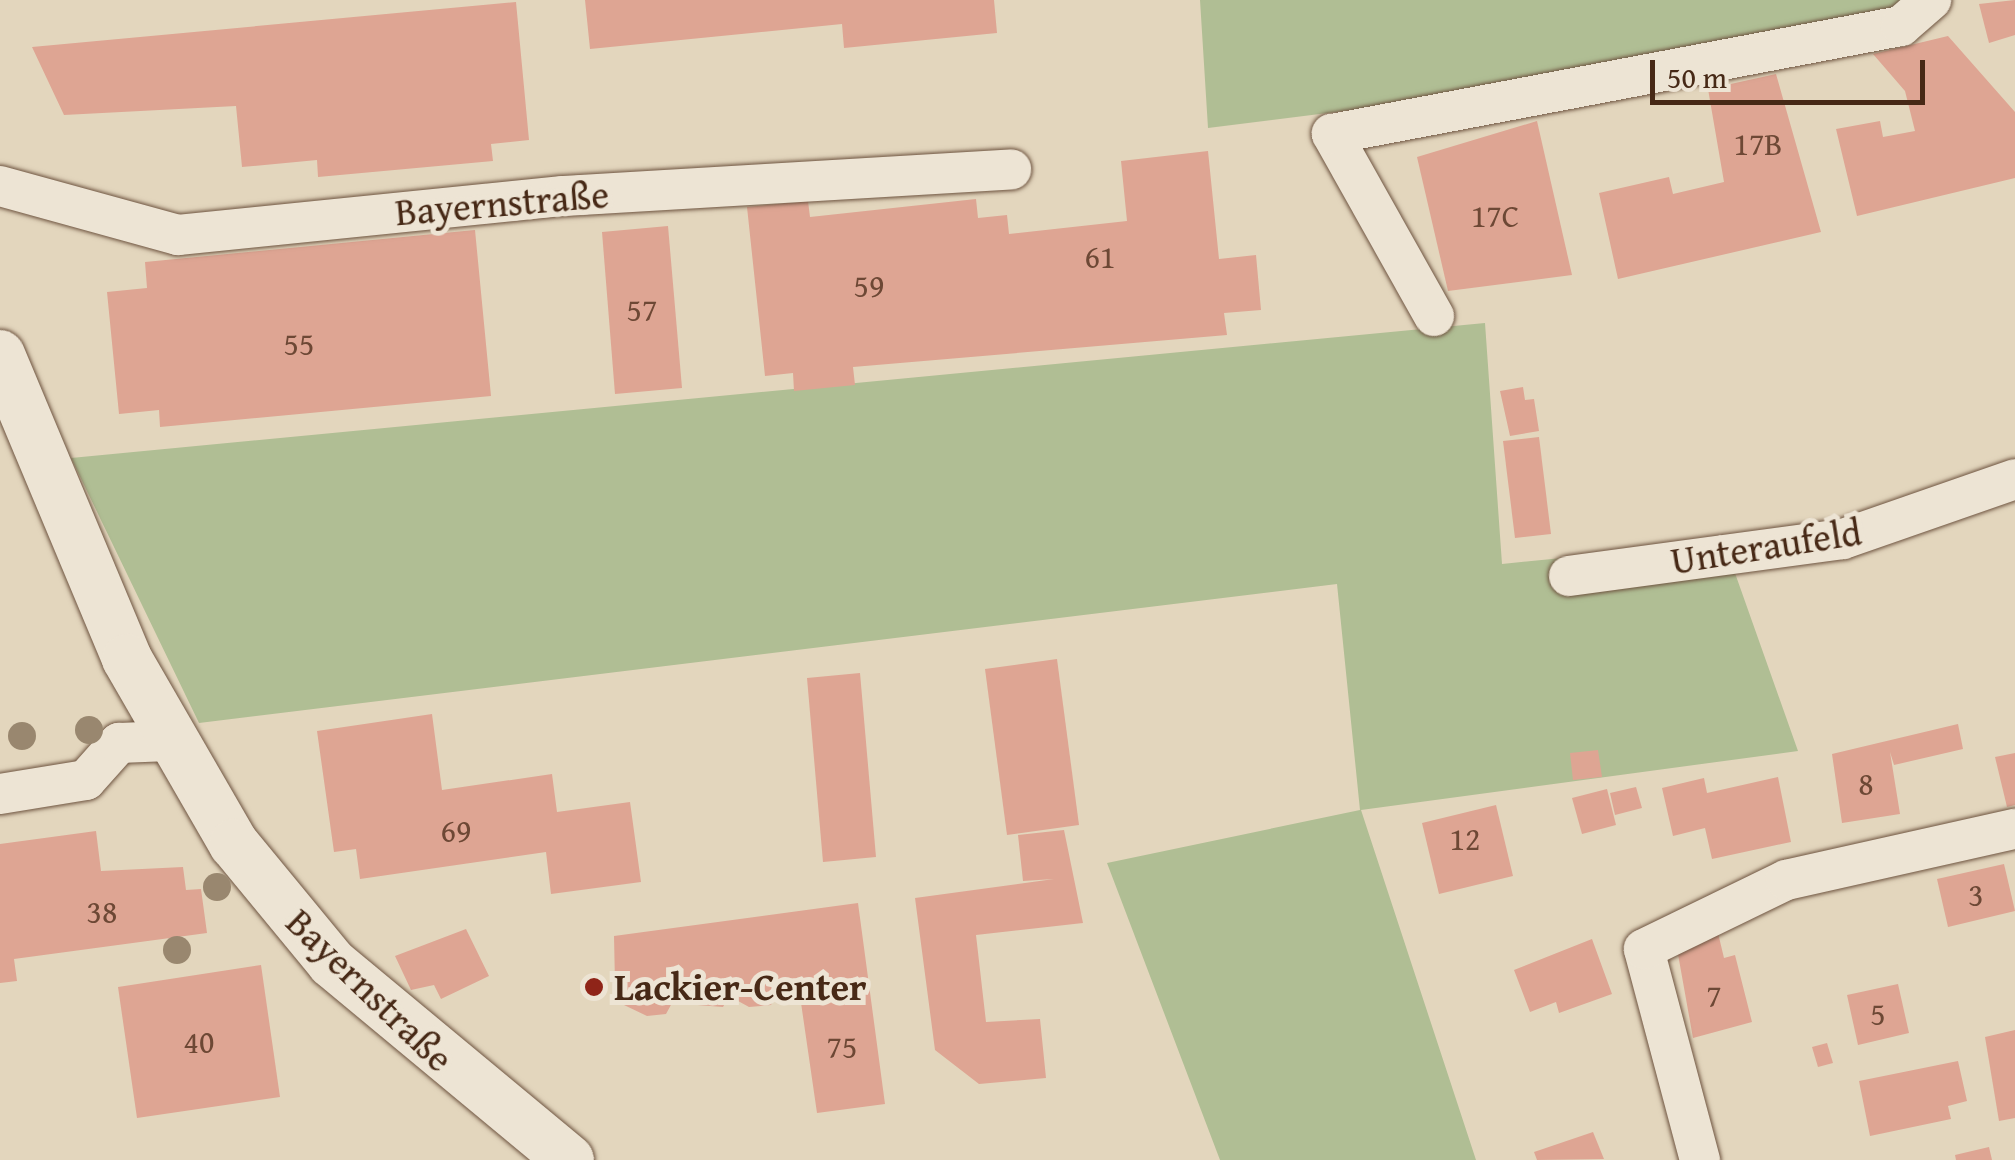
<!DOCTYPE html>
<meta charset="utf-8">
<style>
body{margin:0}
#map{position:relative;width:2015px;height:1160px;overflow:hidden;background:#e3d6bd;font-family:"Gentium Book Plus",serif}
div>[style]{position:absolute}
.green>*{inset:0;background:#b0be94}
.building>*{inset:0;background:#dea593}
.roads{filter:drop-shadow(0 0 2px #6e5440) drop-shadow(0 0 2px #6e5440)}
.minor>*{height:40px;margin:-20px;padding:0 20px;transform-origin:20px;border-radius:20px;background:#ede4d4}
.tertiary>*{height:50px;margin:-25px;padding:0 25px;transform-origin:25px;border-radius:25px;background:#ede4d4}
.trees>*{width:28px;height:28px;margin:-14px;border-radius:50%;background:#99876f}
.dots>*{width:28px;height:28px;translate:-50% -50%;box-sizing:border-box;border:5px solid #ede4d4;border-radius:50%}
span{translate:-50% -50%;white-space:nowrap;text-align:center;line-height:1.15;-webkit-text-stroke:10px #ede4d4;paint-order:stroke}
.number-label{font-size:32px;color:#6d4835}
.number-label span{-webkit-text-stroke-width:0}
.street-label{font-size:38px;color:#472916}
.poi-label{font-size:38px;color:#472916;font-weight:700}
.left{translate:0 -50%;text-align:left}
.scale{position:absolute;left:1650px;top:60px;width:275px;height:45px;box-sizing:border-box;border:5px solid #472916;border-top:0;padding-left:12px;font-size:30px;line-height:35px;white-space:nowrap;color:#472916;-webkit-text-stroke:8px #ede4d4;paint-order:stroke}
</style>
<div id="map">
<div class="green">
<i style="clip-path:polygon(1200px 0,1907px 0,1896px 11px,1550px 85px,1208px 128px)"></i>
<i style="clip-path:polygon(1485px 323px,1502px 564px,1724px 542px,1798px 751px,1361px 810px,1476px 1160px,1220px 1160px,1107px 863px,1360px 810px,1337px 584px,199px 723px,71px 458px)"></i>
</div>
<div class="building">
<i style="clip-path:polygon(585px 0,994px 0,997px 33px,844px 48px,842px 24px,590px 49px)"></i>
<i style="clip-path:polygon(2015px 0,2015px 35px,1989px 43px,1979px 4px)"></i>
<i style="clip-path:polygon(516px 2px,529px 140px,491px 144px,493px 161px,318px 177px,317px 160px,242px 167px,236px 106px,64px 115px,32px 47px)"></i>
<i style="clip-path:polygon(1948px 36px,2015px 112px,2015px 178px,1857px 216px,1836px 129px,1880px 121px,1883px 137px,1915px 131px,1905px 91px,1873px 54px)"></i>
<i style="clip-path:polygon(1776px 74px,1821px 232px,1618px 279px,1599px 193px,1669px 177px,1673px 194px,1724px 182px,1708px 89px)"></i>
<i style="clip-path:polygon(1537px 121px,1572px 275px,1448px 291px,1417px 157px)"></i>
<i style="clip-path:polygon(1208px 151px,1219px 259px,1256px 255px,1261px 310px,1224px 313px,1227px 335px,853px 367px,855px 385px,794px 391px,793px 373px,765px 376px,747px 207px,808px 201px,810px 217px,976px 199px,978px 218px,1007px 215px,1009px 234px,1127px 221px,1121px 161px)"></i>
<i style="clip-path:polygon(668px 226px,682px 388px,615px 394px,602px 232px)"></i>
<i style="clip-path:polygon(475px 230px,491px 396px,160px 427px,159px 410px,119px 414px,107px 292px,147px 288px,145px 262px)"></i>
<i style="clip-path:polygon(1523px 387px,1525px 400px,1534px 399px,1539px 431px,1510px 436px,1500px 391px)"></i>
<i style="clip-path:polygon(1539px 437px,1551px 534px,1515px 538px,1503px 441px)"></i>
<i style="clip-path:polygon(1057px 659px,1079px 825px,1007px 835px,985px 669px)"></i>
<i style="clip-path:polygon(860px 673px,876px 857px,823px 862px,807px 678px)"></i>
<i style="clip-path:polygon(432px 714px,442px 790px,552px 774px,557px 812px,630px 802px,641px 882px,551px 894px,546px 852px,360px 879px,356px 849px,334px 852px,317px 731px)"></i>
<i style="clip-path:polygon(1958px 724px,1963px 749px,1894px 765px,1890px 752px,1900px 814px,1842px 823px,1832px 754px)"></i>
<i style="clip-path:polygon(1598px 750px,1602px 777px,1573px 780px,1570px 753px)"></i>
<i style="clip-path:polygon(2015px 753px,2015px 805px,2007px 807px,1995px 757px)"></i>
<i style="clip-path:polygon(1778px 777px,1791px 842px,1712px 859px,1705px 828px,1673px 836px,1662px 788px,1704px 778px,1707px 793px)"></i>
<i style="clip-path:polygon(1636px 787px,1642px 808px,1615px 815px,1610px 793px)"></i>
<i style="clip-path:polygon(1607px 789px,1616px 825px,1582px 834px,1572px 798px)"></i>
<i style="clip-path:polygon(1496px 805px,1513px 876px,1439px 894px,1422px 823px)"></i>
<i style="clip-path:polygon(1064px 830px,1083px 923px,976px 935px,986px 1022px,1040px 1019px,1046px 1078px,979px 1084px,935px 1050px,915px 898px,1054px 879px,1023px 881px,1018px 835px)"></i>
<i style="clip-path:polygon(96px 831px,101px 871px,183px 867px,186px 890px,201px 889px,207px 933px,14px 959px,17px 981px,0 983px,0 844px)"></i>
<i style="clip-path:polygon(2004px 864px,2015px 911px,1948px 927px,1937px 879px)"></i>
<i style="clip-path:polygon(858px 903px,885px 1104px,817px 1113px,799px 989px,779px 989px,771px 1005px,749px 1007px,729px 996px,723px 1007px,672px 1003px,666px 1014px,647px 1016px,624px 1005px,615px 984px,614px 936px)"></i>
<i style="clip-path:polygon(466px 929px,489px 976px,441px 999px,434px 985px,411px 990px,395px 956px)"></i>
<i style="clip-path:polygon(1718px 933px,1724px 958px,1735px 955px,1752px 1022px,1693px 1038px,1676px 943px)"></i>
<i style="clip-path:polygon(1592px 939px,1612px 994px,1559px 1013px,1556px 1002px,1530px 1012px,1514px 970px)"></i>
<i style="clip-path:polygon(261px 965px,280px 1097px,137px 1118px,118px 987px)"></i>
<i style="clip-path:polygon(1898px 984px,1909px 1033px,1858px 1045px,1847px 995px)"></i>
<i style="clip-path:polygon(2015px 1030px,2015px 1118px,1999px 1121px,1985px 1037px)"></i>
<i style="clip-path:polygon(1827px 1043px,1833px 1063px,1818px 1067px,1812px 1047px)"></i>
<i style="clip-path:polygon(1958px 1061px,1967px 1101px,1948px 1106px,1951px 1119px,1870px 1136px,1859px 1081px)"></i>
<i style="clip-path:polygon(1593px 1132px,1604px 1159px,1537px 1160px,1534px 1152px)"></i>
<i style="clip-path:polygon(1989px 1147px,1992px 1160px,1956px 1160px,1955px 1155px)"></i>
</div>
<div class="roads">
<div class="minor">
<i style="left:0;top:186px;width:185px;rotate:15.4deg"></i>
<i style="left:178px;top:235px;width:387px;rotate:-5.8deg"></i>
<i style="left:563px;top:196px;width:449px;rotate:-3.4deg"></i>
<i style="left:1434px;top:316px;width:209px;rotate:-119.3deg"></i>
<i style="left:1332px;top:134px;width:579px;rotate:-10.75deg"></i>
<i style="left:1901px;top:26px;width:40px;rotate:-41deg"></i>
<i style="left:1569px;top:576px;width:276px;rotate:-7.7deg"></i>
<i style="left:1843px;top:539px;width:182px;rotate:-19.2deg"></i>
<i style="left:0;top:794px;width:87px;rotate:-9.2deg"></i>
<i style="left:86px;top:780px;width:50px;rotate:-48.3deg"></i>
<i style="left:119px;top:743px;width:50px;rotate:-2.3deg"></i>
<i style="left:1700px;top:1160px;width:218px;rotate:-104.9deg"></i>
<i style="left:1644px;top:949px;width:158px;rotate:-25.9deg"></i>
<i style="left:1786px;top:880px;width:235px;rotate:-12.6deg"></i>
</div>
<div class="tertiary">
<i style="left:0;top:355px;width:329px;rotate:67.3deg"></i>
<i style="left:127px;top:659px;width:214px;rotate:60deg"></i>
<i style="left:234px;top:844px;width:154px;rotate:50.5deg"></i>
<i style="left:332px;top:963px;width:308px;rotate:39.7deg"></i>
</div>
</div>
<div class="trees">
<i style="left:89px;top:730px"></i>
<i style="left:22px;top:736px"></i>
<i style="left:217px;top:887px"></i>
<i style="left:177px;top:950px"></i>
</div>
<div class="dots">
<i style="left:594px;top:987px;background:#8f2418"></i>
</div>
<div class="number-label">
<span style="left:1758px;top:144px">17B</span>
<span style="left:1495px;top:216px">17C</span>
<span style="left:1100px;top:257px">61</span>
<span style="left:869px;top:286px">59</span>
<span style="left:642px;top:310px">57</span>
<span style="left:299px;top:344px">55</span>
<span style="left:1866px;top:784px">8</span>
<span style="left:456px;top:831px">69</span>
<span style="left:1465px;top:839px">12</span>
<span style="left:1976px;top:895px">3</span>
<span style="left:102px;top:912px">38</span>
<span style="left:1714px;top:996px">7</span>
<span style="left:1878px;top:1014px">5</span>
<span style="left:199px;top:1042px">40</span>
<span style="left:842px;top:1047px">75</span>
</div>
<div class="street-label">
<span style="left:502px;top:203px;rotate:-5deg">Bayernstraße</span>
<span style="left:1766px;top:546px;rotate:-9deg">Unteraufeld</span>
<span style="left:370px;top:990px;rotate:44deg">Bayernstraße</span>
</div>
<div class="poi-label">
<span class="left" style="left:614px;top:987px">Lackier-Center</span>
</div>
<div class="scale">50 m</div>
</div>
